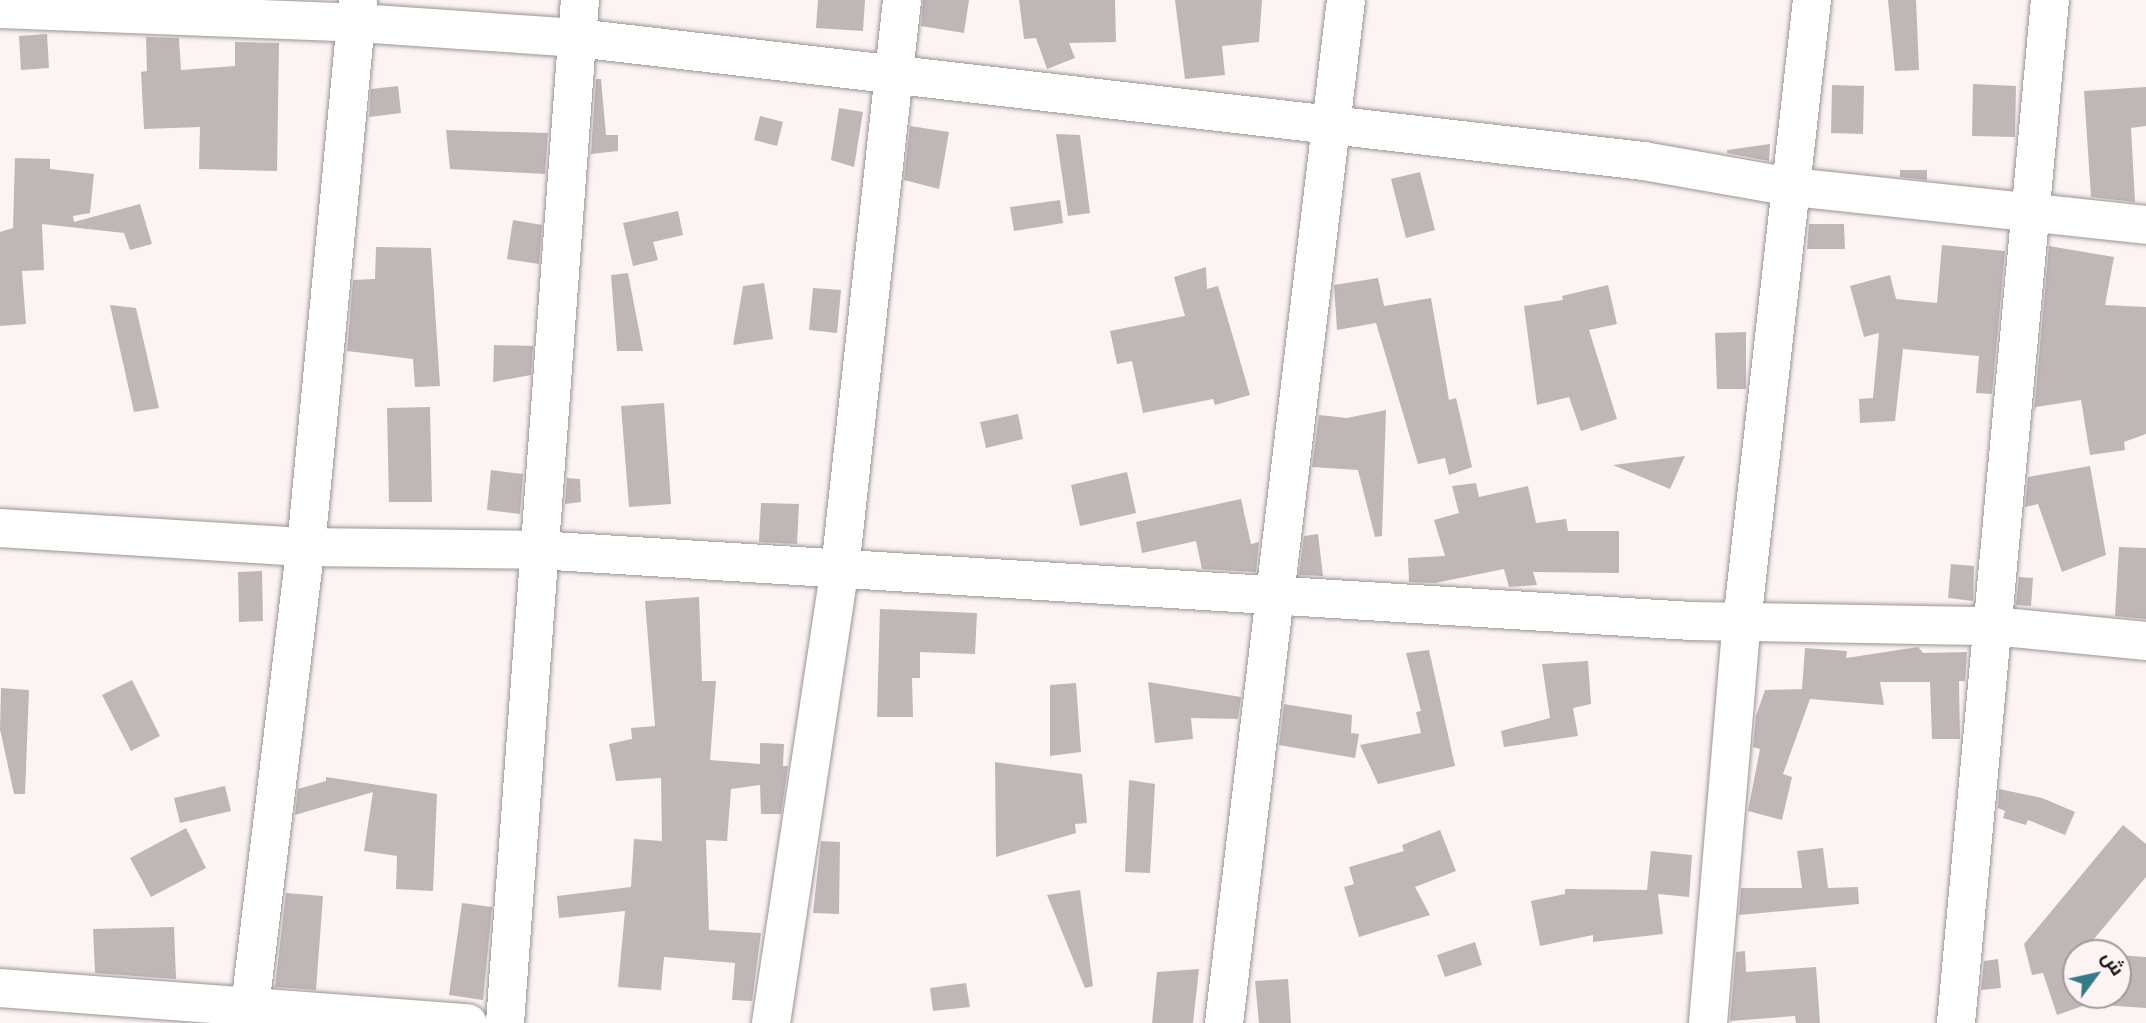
<!DOCTYPE html>
<meta charset="utf-8">
<style>
body{margin:0}
#map{position:relative;width:2146px;height:1023px;overflow:hidden;background:#fbf4f2;font-family:Cabin,Cairo,sans-serif}
div>[style]{position:absolute}
.building>*{inset:0;background:#beb7b6}
.roads{filter:drop-shadow(0 0 2px #9b9493) drop-shadow(0 0 2px #9b9493)}
.minor>*{height:38px;margin:-19px;padding:0 19px;transform-origin:19px;border-radius:19px;background:#fff}
span{translate:-50% -50%;white-space:nowrap;text-align:center;line-height:1.15;-webkit-text-stroke:7px #fbf4f2;paint-order:stroke}
.north{position:absolute;left:2062px;top:939px;width:70px;height:70px;box-sizing:border-box;background:#fbf4f2;border:2px solid #a09b9a;border-radius:50%;rotate:57deg;font-size:19px;font-weight:700;line-height:28px;text-align:center;color:#181515}
.north::after{content:'';display:block;margin:auto;width:24px;height:32px;background:#357a88;clip-path:polygon(50% 0,100% 100%,50% 72%,0 100%)}
</style>
<div id="map">
<div class="building">
<i style="clip-path:polygon(818px 0,865px 0,863px 31px,816px 28px)"></i>
<i style="clip-path:polygon(923px 0,969px 0,964px 33px,921px 26px)"></i>
<i style="clip-path:polygon(1019px 0,1115px 0,1116px 42px,1069px 43px,1075px 58px,1047px 69px,1036px 38px,1024px 39px)"></i>
<i style="clip-path:polygon(1175px 0,1262px 0,1259px 42px,1222px 46px,1225px 75px,1185px 79px)"></i>
<i style="clip-path:polygon(1888px 0,1916px 0,1919px 70px,1895px 71px)"></i>
<i style="clip-path:polygon(47px 34px,49px 68px,21px 70px,19px 36px)"></i>
<i style="clip-path:polygon(146px 37px,179px 38px,181px 70px,235px 66px,235px 42px,279px 43px,277px 171px,199px 169px,200px 127px,144px 129px,141px 72px,147px 71px)"></i>
<i style="clip-path:polygon(596px 79px,601px 79px,606px 135px,618px 135px,618px 151px,591px 154px)"></i>
<i style="clip-path:polygon(1973px 84px,2016px 86px,2015px 137px,1972px 136px)"></i>
<i style="clip-path:polygon(1832px 85px,1864px 86px,1863px 134px,1831px 133px)"></i>
<i style="clip-path:polygon(398px 86px,401px 113px,369px 117px,371px 89px)"></i>
<i style="clip-path:polygon(2146px 87px,2146px 126px,2131px 128px,2135px 202px,2091px 197px,2084px 91px)"></i>
<i style="clip-path:polygon(839px 108px,863px 112px,854px 167px,831px 160px)"></i>
<i style="clip-path:polygon(760px 116px,783px 122px,777px 146px,754px 140px)"></i>
<i style="clip-path:polygon(910px 126px,949px 132px,939px 189px,904px 180px)"></i>
<i style="clip-path:polygon(446px 130px,548px 133px,545px 174px,450px 169px)"></i>
<i style="clip-path:polygon(1056px 134px,1080px 135px,1090px 213px,1068px 216px)"></i>
<i style="clip-path:polygon(1770px 144px,1769px 161px,1727px 153px,1727px 150px)"></i>
<i style="clip-path:polygon(15px 158px,50px 159px,50px 169px,94px 174px,90px 213px,73px 216px,74px 222px,140px 204px,152px 244px,130px 250px,124px 233px,42px 224px,44px 270px,22px 271px,26px 324px,0 326px,0 232px,13px 228px)"></i>
<i style="clip-path:polygon(1900px 170px,1927px 170px,1927px 180px,1900px 177px)"></i>
<i style="clip-path:polygon(1420px 172px,1435px 230px,1406px 238px,1391px 179px)"></i>
<i style="clip-path:polygon(1060px 200px,1063px 223px,1014px 231px,1010px 207px)"></i>
<i style="clip-path:polygon(678px 211px,683px 235px,653px 242px,658px 260px,633px 266px,623px 223px)"></i>
<i style="clip-path:polygon(513px 220px,542px 225px,539px 264px,507px 259px)"></i>
<i style="clip-path:polygon(1809px 224px,1844px 224px,1845px 249px,1807px 249px)"></i>
<i style="clip-path:polygon(1942px 245px,2005px 251px,1992px 394px,1976px 393px,1979px 356px,1903px 349px,1895px 421px,1860px 423px,1859px 399px,1873px 398px,1879px 333px,1864px 337px,1850px 286px,1890px 275px,1896px 299px,1937px 303px)"></i>
<i style="clip-path:polygon(2049px 246px,2114px 257px,2105px 305px,2146px 307px,2146px 434px,2124px 442px,2125px 450px,2090px 455px,2081px 400px,2036px 407px,2034px 413px)"></i>
<i style="clip-path:polygon(376px 247px,431px 248px,440px 386px,415px 387px,413px 359px,347px 351px,353px 280px,375px 279px)"></i>
<i style="clip-path:polygon(1206px 267px,1207px 289px,1218px 286px,1250px 395px,1215px 405px,1213px 399px,1143px 413px,1132px 361px,1117px 364px,1110px 331px,1185px 316px,1174px 277px)"></i>
<i style="clip-path:polygon(628px 273px,643px 351px,617px 351px,611px 275px)"></i>
<i style="clip-path:polygon(1378px 278px,1384px 306px,1431px 298px,1449px 400px,1456px 398px,1472px 467px,1449px 475px,1445px 458px,1418px 464px,1376px 323px,1337px 330px,1334px 285px)"></i>
<i style="clip-path:polygon(764px 283px,773px 339px,733px 345px,743px 286px)"></i>
<i style="clip-path:polygon(1608px 285px,1617px 324px,1589px 330px,1617px 419px,1581px 431px,1569px 397px,1537px 405px,1524px 306px,1563px 300px,1562px 296px)"></i>
<i style="clip-path:polygon(813px 288px,841px 290px,837px 333px,809px 330px)"></i>
<i style="clip-path:polygon(110px 305px,136px 308px,159px 408px,134px 412px)"></i>
<i style="clip-path:polygon(1746px 332px,1746px 389px,1717px 389px,1715px 333px)"></i>
<i style="clip-path:polygon(494px 345px,533px 346px,531px 375px,493px 382px)"></i>
<i style="clip-path:polygon(664px 403px,671px 504px,629px 507px,621px 406px)"></i>
<i style="clip-path:polygon(430px 407px,432px 502px,389px 502px,387px 408px)"></i>
<i style="clip-path:polygon(1386px 410px,1382px 536px,1375px 537px,1358px 470px,1312px 467px,1319px 415px,1347px 418px)"></i>
<i style="clip-path:polygon(1018px 414px,1023px 439px,986px 448px,980px 422px)"></i>
<i style="clip-path:polygon(1685px 456px,1670px 489px,1613px 465px)"></i>
<i style="clip-path:polygon(2090px 466px,2106px 555px,2062px 572px,2038px 504px,2025px 507px,2028px 477px)"></i>
<i style="clip-path:polygon(491px 470px,523px 474px,520px 514px,487px 510px)"></i>
<i style="clip-path:polygon(1127px 472px,1136px 513px,1080px 526px,1071px 485px)"></i>
<i style="clip-path:polygon(567px 478px,580px 479px,581px 502px,565px 504px)"></i>
<i style="clip-path:polygon(1476px 483px,1479px 497px,1528px 486px,1536px 523px,1566px 519px,1568px 531px,1619px 531px,1619px 573px,1533px 572px,1537px 585px,1509px 587px,1504px 569px,1435px 583px,1409px 582px,1408px 558px,1445px 556px,1434px 520px,1459px 513px,1452px 486px)"></i>
<i style="clip-path:polygon(1241px 499px,1251px 544px,1259px 542px,1256px 572px,1202px 569px,1196px 541px,1142px 553px,1136px 522px)"></i>
<i style="clip-path:polygon(761px 503px,799px 504px,797px 544px,759px 542px)"></i>
<i style="clip-path:polygon(1318px 534px,1323px 576px,1299px 575px,1304px 536px)"></i>
<i style="clip-path:polygon(2119px 547px,2146px 548px,2146px 619px,2115px 616px)"></i>
<i style="clip-path:polygon(1951px 564px,1974px 566px,1973px 601px,1948px 598px)"></i>
<i style="clip-path:polygon(262px 571px,263px 621px,239px 622px,238px 572px)"></i>
<i style="clip-path:polygon(2019px 577px,2033px 578px,2031px 606px,2016px 605px)"></i>
<i style="clip-path:polygon(699px 597px,702px 681px,716px 681px,710px 760px,760px 764px,760px 743px,784px 744px,783px 766px,788px 766px,781px 814px,761px 814px,760px 785px,731px 789px,727px 841px,706px 840px,709px 930px,761px 933px,752px 1001px,732px 1000px,735px 963px,664px 957px,661px 990px,618px 987px,625px 911px,559px 918px,557px 896px,631px 887px,634px 839px,662px 841px,661px 778px,616px 781px,609px 744px,632px 739px,631px 728px,655px 726px,645px 601px)"></i>
<i style="clip-path:polygon(880px 609px,977px 613px,975px 654px,920px 652px,920px 678px,912px 678px,913px 717px,877px 717px)"></i>
<i style="clip-path:polygon(1918px 647px,1923px 653px,1967px 652px,1965px 681px,1959px 681px,1960px 739px,1932px 739px,1930px 682px,1880px 682px,1884px 705px,1810px 699px,1783px 774px,1792px 777px,1782px 820px,1748px 811px,1760px 749px,1753px 747px,1756px 716px,1765px 690px,1802px 689px,1805px 648px,1847px 651px,1846px 658px)"></i>
<i style="clip-path:polygon(1429px 650px,1455px 766px,1378px 784px,1360px 745px,1421px 733px,1416px 712px,1421px 711px,1406px 653px)"></i>
<i style="clip-path:polygon(1588px 661px,1591px 704px,1573px 708px,1578px 736px,1504px 747px,1501px 731px,1550px 718px,1542px 664px)"></i>
<i style="clip-path:polygon(132px 680px,160px 736px,131px 751px,102px 695px)"></i>
<i style="clip-path:polygon(1148px 682px,1241px 697px,1238px 719px,1191px 718px,1193px 739px,1155px 743px)"></i>
<i style="clip-path:polygon(1076px 683px,1081px 752px,1050px 756px,1050px 685px)"></i>
<i style="clip-path:polygon(1px 688px,29px 690px,25px 794px,14px 794px,0 729px)"></i>
<i style="clip-path:polygon(1284px 704px,1352px 715px,1351px 733px,1359px 734px,1355px 758px,1279px 745px)"></i>
<i style="clip-path:polygon(995px 762px,1082px 774px,1087px 823px,1075px 824px,1076px 833px,996px 857px)"></i>
<i style="clip-path:polygon(326px 777px,437px 794px,433px 891px,396px 889px,397px 856px,364px 851px,373px 792px,295px 815px,298px 789px,326px 781px)"></i>
<i style="clip-path:polygon(1129px 780px,1155px 784px,1150px 873px,1125px 872px)"></i>
<i style="clip-path:polygon(225px 786px,231px 811px,180px 823px,174px 798px)"></i>
<i style="clip-path:polygon(1999px 789px,2042px 798px,2075px 812px,2065px 835px,2028px 820px,2026px 825px,2003px 818px,2005px 811px,1998px 808px)"></i>
<i style="clip-path:polygon(2123px 825px,2146px 844px,2146px 877px,2083px 952px,2092px 953px,2076px 953px,2076px 995px,2118px 995px,2118px 955px,2146px 957px,2146px 1008px,2088px 1004px,2057px 1015px,2043px 973px,2032px 975px,2024px 944px)"></i>
<i style="clip-path:polygon(186px 828px,206px 868px,151px 897px,130px 858px)"></i>
<i style="clip-path:polygon(1440px 830px,1456px 871px,1415px 887px,1430px 915px,1359px 937px,1344px 887px,1354px 884px,1349px 867px,1404px 851px,1402px 845px)"></i>
<i style="clip-path:polygon(821px 841px,840px 842px,839px 914px,813px 913px)"></i>
<i style="clip-path:polygon(1823px 848px,1828px 888px,1858px 887px,1859px 904px,1739px 915px,1741px 888px,1802px 888px,1797px 851px)"></i>
<i style="clip-path:polygon(1651px 851px,1692px 855px,1689px 897px,1658px 894px,1663px 934px,1593px 942px,1593px 935px,1540px 946px,1531px 901px,1565px 894px,1565px 889px,1647px 890px)"></i>
<i style="clip-path:polygon(1080px 890px,1093px 986px,1085px 988px,1047px 895px)"></i>
<i style="clip-path:polygon(286px 893px,323px 896px,316px 990px,275px 987px)"></i>
<i style="clip-path:polygon(462px 903px,492px 907px,483px 1000px,449px 995px)"></i>
<i style="clip-path:polygon(174px 927px,176px 979px,95px 973px,93px 929px)"></i>
<i style="clip-path:polygon(1475px 942px,1482px 965px,1445px 977px,1437px 955px)"></i>
<i style="clip-path:polygon(1745px 951px,1746px 972px,1816px 967px,1820px 1023px,1796px 1023px,1795px 1016px,1730px 1021px,1736px 952px)"></i>
<i style="clip-path:polygon(1998px 959px,2001px 988px,1981px 990px,1984px 961px)"></i>
<i style="clip-path:polygon(1199px 969px,1193px 1023px,1152px 1023px,1157px 972px)"></i>
<i style="clip-path:polygon(1288px 979px,1291px 1023px,1259px 1023px,1255px 981px)"></i>
<i style="clip-path:polygon(966px 983px,970px 1007px,933px 1011px,930px 988px)"></i>
</div>
<div class="roads">
<div class="minor">
<i style="left:0;top:9px;width:358px;rotate:2.2deg"></i>
<i style="left:358px;top:23px;width:220px;rotate:3.9deg"></i>
<i style="left:577px;top:38px;width:1074px;rotate:6.58deg"></i>
<i style="left:1644px;top:161px;width:150px;rotate:10deg"></i>
<i style="left:1792px;top:187px;width:356px;rotate:6.1deg"></i>
<i style="left:0;top:528px;width:307px;rotate:3.6deg"></i>
<i style="left:306px;top:547px;width:231px;rotate:0.7deg"></i>
<i style="left:537px;top:550px;width:1157px;rotate:3.52deg"></i>
<i style="left:1692px;top:621px;width:301px;rotate:1deg"></i>
<i style="left:1993px;top:626px;width:154px;rotate:5.6deg"></i>
<i style="left:0;top:988px;width:469px;rotate:4.3deg"></i>
<i style="left:248px;top:1023px;width:480px;rotate:-83.1deg"></i>
<i style="left:306px;top:547px;width:549px;rotate:-84.57deg"></i>
<i style="left:505px;top:1023px;width:1026px;rotate:-85.81deg"></i>
<i style="left:771px;top:1023px;width:459px;rotate:-81.4deg"></i>
<i style="left:840px;top:569px;width:572px;rotate:-83.78deg"></i>
<i style="left:1224px;top:1023px;width:1030px;rotate:-83.2deg"></i>
<i style="left:1708px;top:1023px;width:402px;rotate:-85.2deg"></i>
<i style="left:1742px;top:622px;width:626px;rotate:-83.58deg"></i>
<i style="left:1956px;top:1023px;width:1027px;rotate:-84.75deg"></i>
</div>
</div>
<div class="north">ش</div>
</div>
